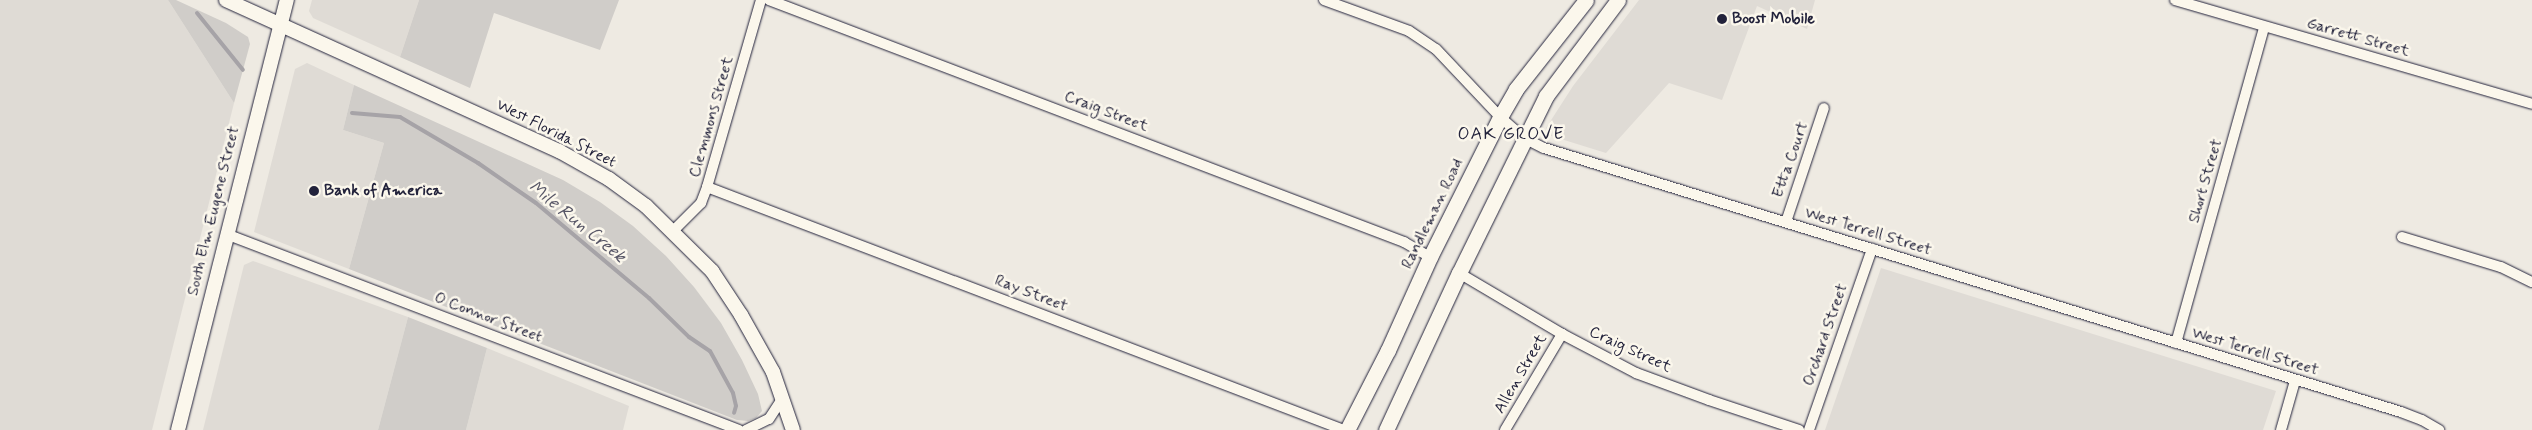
<!DOCTYPE html>
<style>
body{margin:0}
#map{position:relative;width:2532px;height:430px;overflow:hidden;background:#eeeae2;font-family:Mynerve,sans-serif}
div>[style]{position:absolute}
.built>*{inset:0;background:#dfdbd5}
.green>*{inset:0;background:#d0cdc9}
.stream>*{height:4px;margin:-2px;padding:0 2px;transform-origin:2px;border-radius:2px;background:#a6a3a7}
.roads{filter:drop-shadow(0 0 1px #22223b) drop-shadow(0 0 1px #22223b)}
.street>*{height:10px;margin:-5px;padding:0 5px;transform-origin:5px;border-radius:5px;background:#fbf7ec}
.secondary>*{height:14px;margin:-7px;padding:0 7px;transform-origin:7px;border-radius:7px;background:#fbf7ec}
.primary>*{height:15px;margin:-7.5px;padding:0 7.5px;transform-origin:7.5px;border-radius:7.5px;background:#fbf7ec}
.dots>*{width:14px;height:14px;translate:-50% -50%;box-sizing:border-box;border:2px solid #fbf7ec;border-radius:50%}
span{translate:-50% -50%;white-space:nowrap;text-align:center;line-height:1.15;-webkit-text-stroke:5px #fbf7ec;paint-order:stroke}
.poi-label{font-size:16px;color:#22223b;font-weight:700}
.left{translate:0 -50%;text-align:left}
.street-label{font-size:16px;color:#22223b}
.neighbourhood-label{font-size:18px;color:#22223b;letter-spacing:1px}
.water-label{font-size:18px;color:#575666;font-style:italic}
</style>
<div id="map">
<div class="built">
<i style="clip-path:polygon(0 0,168px 0,234px 103px,152px 430px,0 430px)"></i>
<i style="clip-path:polygon(312px 0,419px 0,400px 57px,313px 18px,309px 11px)"></i>
<i style="clip-path:polygon(1639px 0,1815px 0,1807px 29px,1757px 6px,1722px 100px,1669px 83px,1606px 153px,1548px 135px,1546px 128px,1573px 86px)"></i>
<i style="clip-path:polygon(307px 63px,354px 85px,343px 130px,384px 143px,349px 269px,254px 232px,295px 69px)"></i>
<i style="clip-path:polygon(253px 261px,408px 317px,378px 430px,203px 430px,244px 265px)"></i>
<i style="clip-path:polygon(1881px 268px,2276px 391px,2263px 430px,1825px 430px)"></i>
<i style="clip-path:polygon(487px 348px,629px 406px,623px 430px,466px 430px)"></i>
</div>
<div class="green">
<i style="clip-path:polygon(168px 0,176px 0,226px 23px,248px 37px,250px 44px,234px 103px)"></i>
<i style="clip-path:polygon(419px 0,619px 0,600px 50px,494px 13px,470px 88px,400px 57px)"></i>
<i style="clip-path:polygon(354px 85px,563px 180px,600px 202px,633px 226px,666px 256px,694px 287px,721px 323px,742px 360px,758px 394px,762px 411px,756px 418px,748px 421px,737px 420px,349px 269px,384px 143px,343px 130px)"></i>
<i style="clip-path:polygon(408px 317px,487px 348px,466px 430px,378px 430px)"></i>
</div>
<div class="stream">
<i style="left:197px;top:13px;width:73px;rotate:51.1deg"></i>
<i style="left:352px;top:113px;width:48px;rotate:4.8deg"></i>
<i style="left:400px;top:117px;width:91px;rotate:30.5deg"></i>
<i style="left:478px;top:163px;width:70px;rotate:34.6deg"></i>
<i style="left:536px;top:203px;width:148px;rotate:40.1deg"></i>
<i style="left:649px;top:298px;width:56px;rotate:44.3deg"></i>
<i style="left:689px;top:337px;width:25px;rotate:34deg"></i>
<i style="left:710px;top:351px;width:48px;rotate:61.3deg"></i>
<i style="left:733px;top:393px;width:13px;rotate:77deg"></i>
<i style="left:736px;top:406px;width:7px;rotate:106deg"></i>
</div>
<div class="roads">
<div class="street">
<i style="left:769px;top:0;width:680px;rotate:20.86deg"></i>
<i style="left:1404px;top:242px;width:30px;rotate:30deg"></i>
<i style="left:1324px;top:0;width:90px;rotate:20deg"></i>
<i style="left:1409px;top:31px;width:32px;rotate:34deg"></i>
<i style="left:1436px;top:49px;width:93px;rotate:46.7deg"></i>
<i style="left:1500px;top:117px;width:32px;rotate:41deg"></i>
<i style="left:1524px;top:138px;width:22px;rotate:27deg"></i>
<i style="left:1544px;top:148px;width:897px;rotate:17.12deg"></i>
<i style="left:2401px;top:412px;width:22px;rotate:21deg"></i>
<i style="left:2422px;top:420px;width:20px;rotate:30deg"></i>
<i style="left:2175px;top:0;width:372px;rotate:16.2deg"></i>
<i style="left:707px;top:187px;width:682px;rotate:20.88deg"></i>
<i style="left:1786px;top:222px;width:120px;rotate:-71.6deg"></i>
<i style="left:673px;top:231px;width:40px;rotate:-45deg"></i>
<i style="left:701px;top:203px;width:17px;rotate:-69deg"></i>
<i style="left:707px;top:187px;width:195px;rotate:-73.9deg"></i>
<i style="left:226px;top:234px;width:549px;rotate:20.91deg"></i>
<i style="left:2402px;top:237px;width:103px;rotate:16.9deg"></i>
<i style="left:2501px;top:267px;width:34px;rotate:26deg"></i>
<i style="left:1459px;top:273px;width:120px;rotate:30.6deg"></i>
<i style="left:1562px;top:334px;width:84px;rotate:27.8deg"></i>
<i style="left:1636px;top:373px;width:78px;rotate:20.3deg"></i>
<i style="left:1709px;top:400px;width:95px;rotate:18.4deg"></i>
<i style="left:2176px;top:343px;width:328px;rotate:-74.4deg"></i>
<i style="left:746px;top:430px;width:25px;rotate:-26deg"></i>
<i style="left:769px;top:419px;width:24px;rotate:-57deg"></i>
<i style="left:1505px;top:430px;width:112px;rotate:-59.3deg"></i>
<i style="left:1809px;top:430px;width:192px;rotate:-70.8deg"></i>
<i style="left:2281px;top:430px;width:51px;rotate:-74.1deg"></i>
</div>
<div class="secondary">
<i style="left:226px;top:0;width:366px;rotate:24.4deg"></i>
<i style="left:559px;top:151px;width:57px;rotate:29.2deg"></i>
<i style="left:609px;top:179px;width:46px;rotate:36.1deg"></i>
<i style="left:646px;top:206px;width:93px;rotate:44.6deg"></i>
<i style="left:712px;top:271px;width:53px;rotate:56.6deg"></i>
<i style="left:741px;top:315px;width:65px;rotate:60.7deg"></i>
<i style="left:773px;top:372px;width:61px;rotate:71deg"></i>
<i style="left:178px;top:430px;width:444px;rotate:-75.8deg"></i>
</div>
<div class="primary">
<i style="left:1347px;top:430px;width:90px;rotate:-62.9deg"></i>
<i style="left:1388px;top:350px;width:102px;rotate:-65.7deg"></i>
<i style="left:1430px;top:257px;width:157px;rotate:-63.4deg"></i>
<i style="left:1500px;top:117px;width:32px;rotate:-60deg"></i>
<i style="left:1516px;top:89px;width:113px;rotate:-51.8deg"></i>
<i style="left:1386px;top:430px;width:173px;rotate:-65.1deg"></i>
<i style="left:1459px;top:273px;width:197px;rotate:-63.8deg"></i>
<i style="left:1546px;top:96px;width:120px;rotate:-53.1deg"></i>
</div>
</div>
<div class="dots">
<i style="left:1722px;top:19px;background:#22223b"></i>
<i style="left:314px;top:191px;background:#22223b"></i>
</div>
<div class="poi-label">
<span class="left" style="left:1732px;top:19px">Boost Mobile</span>
<span class="left" style="left:324px;top:191px">Bank of America</span>
</div>
<div class="street-label">
<span style="left:2358px;top:38px;rotate:16deg">Garrett Street</span>
<span style="left:1106px;top:112px;rotate:21deg">Craig Street</span>
<span style="left:712px;top:117px;rotate:-74deg">Clemmons Street</span>
<span style="left:556px;top:134px;rotate:27deg">West Florida Street</span>
<span style="left:1791px;top:160px;rotate:-71deg">Etta Court</span>
<span style="left:2206px;top:181px;rotate:-74deg">Short Street</span>
<span style="left:214px;top:211px;rotate:-76deg">South Elm Eugene Street</span>
<span style="left:1433px;top:214px;rotate:-64deg">Randleman Road</span>
<span style="left:1868px;top:232px;rotate:17deg">West Terrell Street</span>
<span style="left:1031px;top:294px;rotate:21deg">Ray Street</span>
<span style="left:488px;top:318px;rotate:21deg">O Connor Street</span>
<span style="left:1826px;top:335px;rotate:-71deg">Orchard Street</span>
<span style="left:1630px;top:350px;rotate:25deg">Craig Street</span>
<span style="left:2255px;top:352px;rotate:17deg">West Terrell Street</span>
<span style="left:1521px;top:374px;rotate:-60deg">Allen Street</span>
</div>
<div class="neighbourhood-label">
<span style="left:1511px;top:134px">OAK GROVE</span>
</div>
<div class="water-label">
<span style="left:577px;top:222px;rotate:39deg">Mile Run Creek</span>
</div>
</div>
